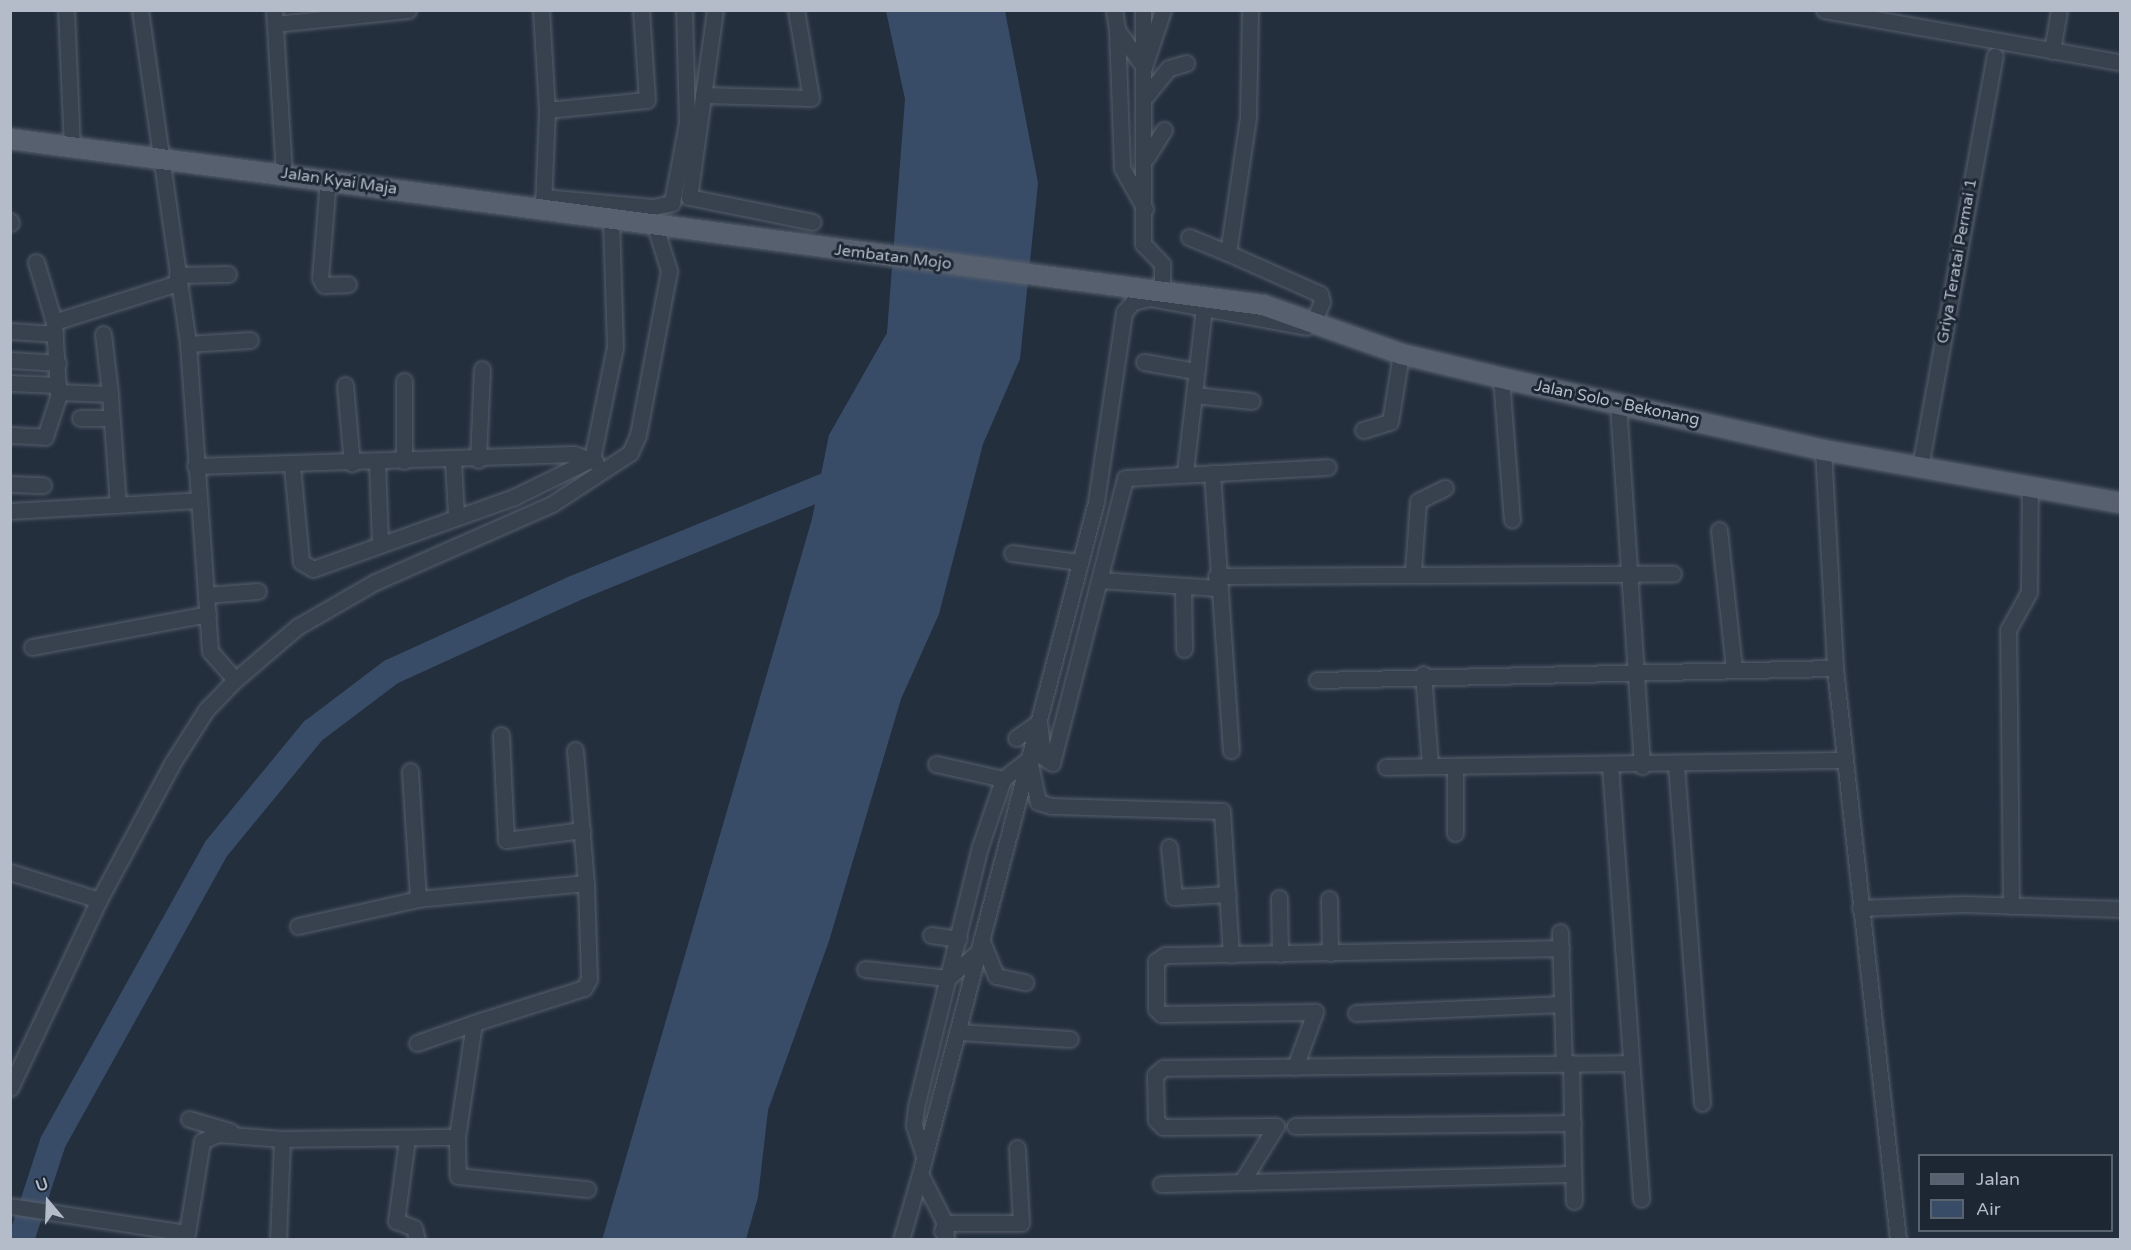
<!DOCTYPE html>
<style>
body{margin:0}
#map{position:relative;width:2131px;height:1250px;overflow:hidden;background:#242f3e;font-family:"Varela Round",sans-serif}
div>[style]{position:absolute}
.water>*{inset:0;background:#394c67}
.river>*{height:26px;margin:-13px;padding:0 13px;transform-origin:13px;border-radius:13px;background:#394c67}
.roads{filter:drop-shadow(0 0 2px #565f6c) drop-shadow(0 0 2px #565f6c)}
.minor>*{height:15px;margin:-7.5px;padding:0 7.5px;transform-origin:7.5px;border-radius:7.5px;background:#38414e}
.major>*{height:20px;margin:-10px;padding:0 10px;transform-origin:10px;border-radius:10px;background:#56606e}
span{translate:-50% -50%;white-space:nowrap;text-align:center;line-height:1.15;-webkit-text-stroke:6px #1d2633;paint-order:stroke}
.street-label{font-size:16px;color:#b4bcc9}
.frame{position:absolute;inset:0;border:12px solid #b4bcc9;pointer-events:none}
.legend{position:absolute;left:1918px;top:1154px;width:195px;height:78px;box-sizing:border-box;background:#1d2633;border:2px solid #59626f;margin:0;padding:8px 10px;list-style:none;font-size:18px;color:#b4bcc9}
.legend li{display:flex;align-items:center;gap:12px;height:30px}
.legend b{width:30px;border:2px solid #59626f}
.north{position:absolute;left:18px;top:1172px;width:60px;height:60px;-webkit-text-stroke:4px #1d2633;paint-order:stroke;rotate:341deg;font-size:16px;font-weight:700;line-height:24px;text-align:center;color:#b4bcc9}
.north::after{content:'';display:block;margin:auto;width:21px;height:27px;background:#b4bcc9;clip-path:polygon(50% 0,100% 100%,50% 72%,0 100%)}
</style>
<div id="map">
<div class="water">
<i style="clip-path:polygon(886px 11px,1005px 11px,1038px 183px,1020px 359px,983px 444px,939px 614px,901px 699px,829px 941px,768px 1110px,758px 1197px,746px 1239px,602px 1240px,812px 519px,829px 435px,887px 333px,905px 99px)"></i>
</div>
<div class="river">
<i style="left:21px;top:1240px;width:103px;rotate:-71.9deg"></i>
<i style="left:53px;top:1142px;width:335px;rotate:-60.9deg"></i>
<i style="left:216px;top:849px;width:153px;rotate:-50.6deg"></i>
<i style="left:313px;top:731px;width:98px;rotate:-37.1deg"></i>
<i style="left:391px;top:672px;width:200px;rotate:-24.5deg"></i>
<i style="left:573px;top:589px;width:299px;rotate:-22.2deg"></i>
</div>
<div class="roads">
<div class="minor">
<i style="left:66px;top:10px;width:137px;rotate:87.5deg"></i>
<i style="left:140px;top:10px;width:337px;rotate:81.8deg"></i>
<i style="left:188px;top:344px;width:308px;rotate:85.9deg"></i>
<i style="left:210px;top:651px;width:38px;rotate:49deg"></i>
<i style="left:274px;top:10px;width:164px;rotate:86.5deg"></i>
<i style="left:541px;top:10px;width:100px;rotate:86.6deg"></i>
<i style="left:547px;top:110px;width:95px;rotate:92.4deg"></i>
<i style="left:715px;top:10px;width:189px;rotate:97.9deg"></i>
<i style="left:689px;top:197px;width:126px;rotate:11.4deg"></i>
<i style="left:1114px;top:10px;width:20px;rotate:81deg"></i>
<i style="left:1117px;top:30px;width:46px;rotate:53.9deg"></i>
<i style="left:1144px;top:67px;width:60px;rotate:-71.6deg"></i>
<i style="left:1143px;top:10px;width:234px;rotate:90deg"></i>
<i style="left:1143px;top:244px;width:28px;rotate:46deg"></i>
<i style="left:1162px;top:264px;width:25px;rotate:90deg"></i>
<i style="left:1824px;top:10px;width:301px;rotate:10deg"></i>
<i style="left:275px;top:24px;width:134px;rotate:-6deg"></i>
<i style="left:1117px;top:30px;width:138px;rotate:87.9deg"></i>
<i style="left:1122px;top:168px;width:47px;rotate:60.7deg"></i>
<i style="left:2052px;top:51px;width:42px;rotate:-80.3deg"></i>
<i style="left:703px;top:95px;width:108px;rotate:1.6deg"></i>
<i style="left:811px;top:98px;width:89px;rotate:-99.7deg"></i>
<i style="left:1146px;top:96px;width:36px;rotate:-51deg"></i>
<i style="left:1169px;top:68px;width:18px;rotate:-16deg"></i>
<i style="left:547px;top:110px;width:100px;rotate:-5.7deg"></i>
<i style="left:647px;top:100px;width:90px;rotate:-93.8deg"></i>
<i style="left:1147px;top:157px;width:32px;rotate:-58deg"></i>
<i style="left:328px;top:179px;width:99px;rotate:94.6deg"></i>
<i style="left:320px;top:278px;width:8px;rotate:60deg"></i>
<i style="left:324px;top:285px;width:24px;rotate:-2deg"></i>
<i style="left:544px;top:197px;width:109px;rotate:5.2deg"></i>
<i style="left:653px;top:207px;width:19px;rotate:-12deg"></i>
<i style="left:672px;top:203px;width:81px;rotate:-79.4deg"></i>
<i style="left:687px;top:123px;width:113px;rotate:-91.5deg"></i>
<i style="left:10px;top:221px;width:2px;rotate:63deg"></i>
<i style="left:1189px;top:237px;width:42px;rotate:22.3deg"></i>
<i style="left:1228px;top:253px;width:137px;rotate:-81.6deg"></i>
<i style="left:1248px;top:117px;width:107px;rotate:-88.9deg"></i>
<i style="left:1228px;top:253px;width:101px;rotate:24deg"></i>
<i style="left:1320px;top:294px;width:8px;rotate:76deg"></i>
<i style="left:1322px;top:302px;width:22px;rotate:114deg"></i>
<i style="left:36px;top:262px;width:63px;rotate:73.3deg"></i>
<i style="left:54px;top:322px;width:70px;rotate:86.7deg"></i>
<i style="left:58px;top:392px;width:52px;rotate:2.2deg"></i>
<i style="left:110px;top:394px;width:111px;rotate:85.9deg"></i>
<i style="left:177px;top:275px;width:51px;rotate:-1.1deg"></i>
<i style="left:54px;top:322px;width:130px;rotate:-17.5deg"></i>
<i style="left:10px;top:331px;width:45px;rotate:3.8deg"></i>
<i style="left:103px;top:334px;width:60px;rotate:83.3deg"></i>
<i style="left:188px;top:344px;width:62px;rotate:-3.7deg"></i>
<i style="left:10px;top:360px;width:48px;rotate:3.6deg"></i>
<i style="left:1144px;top:362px;width:53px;rotate:9.8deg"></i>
<i style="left:1501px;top:378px;width:142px;rotate:85.6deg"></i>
<i style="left:10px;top:383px;width:48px;rotate:2.4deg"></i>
<i style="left:345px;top:385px;width:79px;rotate:84.9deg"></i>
<i style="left:1194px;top:395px;width:58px;rotate:5.9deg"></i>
<i style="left:1618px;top:404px;width:363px;rotate:86.2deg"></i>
<i style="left:80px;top:418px;width:30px"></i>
<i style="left:1363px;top:430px;width:28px;rotate:-17deg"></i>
<i style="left:1390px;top:422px;width:69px;rotate:-80.8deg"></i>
<i style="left:10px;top:435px;width:35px;rotate:3deg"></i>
<i style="left:45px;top:437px;width:45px;rotate:-72deg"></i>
<i style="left:1823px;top:450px;width:218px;rotate:86.8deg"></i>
<i style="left:1835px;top:668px;width:575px;rotate:83.71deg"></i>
<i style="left:478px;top:460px;width:91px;rotate:-87.5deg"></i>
<i style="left:404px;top:461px;width:80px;rotate:-90deg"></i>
<i style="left:453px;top:461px;width:54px;rotate:86.8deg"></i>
<i style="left:377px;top:463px;width:79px;rotate:87.8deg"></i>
<i style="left:195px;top:466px;width:379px;rotate:-1.8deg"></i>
<i style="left:574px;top:454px;width:23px;rotate:20deg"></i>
<i style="left:292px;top:466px;width:96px;rotate:84.6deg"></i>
<i style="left:301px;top:562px;width:14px;rotate:30deg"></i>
<i style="left:313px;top:569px;width:214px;rotate:-19.7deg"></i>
<i style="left:514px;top:497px;width:87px;rotate:-26deg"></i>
<i style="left:592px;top:459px;width:114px;rotate:-78.4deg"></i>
<i style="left:615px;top:347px;width:127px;rotate:-91.8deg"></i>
<i style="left:1920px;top:467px;width:418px;rotate:-79.7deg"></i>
<i style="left:1185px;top:472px;width:165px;rotate:-83.4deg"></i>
<i style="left:1212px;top:473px;width:278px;rotate:86.1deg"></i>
<i style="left:10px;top:484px;width:33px;rotate:2deg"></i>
<i style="left:10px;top:511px;width:189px;rotate:-3.3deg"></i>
<i style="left:1719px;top:530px;width:139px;rotate:83.8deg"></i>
<i style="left:1012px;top:553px;width:68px;rotate:7.7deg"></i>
<i style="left:1413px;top:572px;width:71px;rotate:-86deg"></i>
<i style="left:1418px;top:501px;width:30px;rotate:-26deg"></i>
<i style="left:1216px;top:576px;width:457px;rotate:-0.3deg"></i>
<i style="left:1100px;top:580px;width:117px;rotate:3.9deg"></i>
<i style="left:1183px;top:586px;width:63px;rotate:89.1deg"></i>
<i style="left:206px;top:595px;width:52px;rotate:-4.4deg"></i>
<i style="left:32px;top:647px;width:179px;rotate:-10.6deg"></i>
<i style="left:1423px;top:674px;width:92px;rotate:85.6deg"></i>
<i style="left:1317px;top:680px;width:518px;rotate:-1.33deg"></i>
<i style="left:501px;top:735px;width:105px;rotate:87.3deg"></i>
<i style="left:506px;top:840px;width:77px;rotate:-7.5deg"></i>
<i style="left:1016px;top:738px;width:28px;rotate:-35deg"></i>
<i style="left:1039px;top:722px;width:35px;rotate:83deg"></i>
<i style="left:1043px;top:757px;width:11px;rotate:34deg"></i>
<i style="left:1052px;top:763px;width:294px;rotate:-75.6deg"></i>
<i style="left:1125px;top:478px;width:203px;rotate:-3.1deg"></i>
<i style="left:575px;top:750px;width:133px;rotate:85.3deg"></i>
<i style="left:936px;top:764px;width:69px;rotate:12.6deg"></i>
<i style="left:1610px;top:765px;width:435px;rotate:85.9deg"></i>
<i style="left:1676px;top:765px;width:339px;rotate:85.6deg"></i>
<i style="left:1386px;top:767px;width:458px;rotate:-0.9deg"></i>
<i style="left:410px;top:771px;width:128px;rotate:86.4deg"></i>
<i style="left:1455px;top:833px;width:67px;rotate:-90deg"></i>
<i style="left:1169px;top:847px;width:50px;rotate:84.3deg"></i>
<i style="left:1174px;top:897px;width:54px;rotate:-3.2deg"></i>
<i style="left:10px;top:872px;width:93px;rotate:17.5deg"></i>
<i style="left:1279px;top:898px;width:56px;rotate:89deg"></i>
<i style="left:1329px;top:899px;width:54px;rotate:88.9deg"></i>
<i style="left:2011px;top:906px;width:276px;rotate:-90.6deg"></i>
<i style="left:2008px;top:630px;width:43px;rotate:-61.1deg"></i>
<i style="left:2029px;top:592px;width:107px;rotate:-89.5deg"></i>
<i style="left:1860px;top:908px;width:103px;rotate:-2.2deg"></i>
<i style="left:1963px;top:904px;width:157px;rotate:1.8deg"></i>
<i style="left:1560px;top:932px;width:131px;rotate:88.3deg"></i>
<i style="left:931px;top:935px;width:28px;rotate:8deg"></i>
<i style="left:981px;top:939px;width:40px;rotate:68deg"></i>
<i style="left:996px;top:976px;width:30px;rotate:12deg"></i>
<i style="left:865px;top:969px;width:83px;rotate:6.2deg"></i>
<i style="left:948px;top:978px;width:38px;rotate:-41deg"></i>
<i style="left:1356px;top:1013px;width:206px;rotate:-2.5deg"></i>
<i style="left:959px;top:1032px;width:111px;rotate:3.6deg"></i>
<i style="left:417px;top:1043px;width:60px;rotate:-19.3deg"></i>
<i style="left:1571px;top:1063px;width:138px;rotate:88.8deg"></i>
<i style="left:1295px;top:1067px;width:59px;rotate:-70deg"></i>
<i style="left:1315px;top:1012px;width:154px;rotate:179.3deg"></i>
<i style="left:1161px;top:1014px;width:7px;rotate:-135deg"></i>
<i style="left:1156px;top:1009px;width:48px;rotate:-90deg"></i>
<i style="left:1156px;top:961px;width:11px;rotate:-34deg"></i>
<i style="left:1165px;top:955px;width:396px;rotate:-1deg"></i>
<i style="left:10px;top:1088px;width:208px;rotate:-64.7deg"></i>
<i style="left:99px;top:900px;width:157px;rotate:-61.8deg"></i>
<i style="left:173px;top:762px;width:62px;rotate:-57.6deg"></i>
<i style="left:206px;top:710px;width:42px;rotate:-46deg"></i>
<i style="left:235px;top:680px;width:82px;rotate:-40.5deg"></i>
<i style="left:297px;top:627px;width:90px;rotate:-30deg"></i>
<i style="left:375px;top:582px;width:193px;rotate:-23.8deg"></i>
<i style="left:552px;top:504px;width:93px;rotate:-33.2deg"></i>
<i style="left:630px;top:453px;width:20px;rotate:-66deg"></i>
<i style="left:638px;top:435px;width:167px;rotate:-79.3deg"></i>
<i style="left:669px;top:271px;width:47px;rotate:-107.3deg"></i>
<i style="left:189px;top:1119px;width:43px;rotate:16.3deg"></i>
<i style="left:1276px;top:1126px;width:113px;rotate:179.5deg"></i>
<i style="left:1163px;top:1127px;width:10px;rotate:-135deg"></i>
<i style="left:1156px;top:1120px;width:45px;rotate:-91.3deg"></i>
<i style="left:1155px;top:1075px;width:11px;rotate:-41deg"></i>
<i style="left:1163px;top:1068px;width:468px;rotate:-0.6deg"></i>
<i style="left:1295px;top:1126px;width:278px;rotate:-0.6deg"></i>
<i style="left:457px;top:1137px;width:39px;rotate:89deg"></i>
<i style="left:458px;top:1176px;width:130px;rotate:5.8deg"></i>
<i style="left:407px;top:1139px;width:83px;rotate:97.6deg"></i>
<i style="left:396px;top:1221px;width:19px;rotate:21deg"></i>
<i style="left:414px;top:1228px;width:12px;rotate:76deg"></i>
<i style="left:924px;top:1156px;width:33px;rotate:-108deg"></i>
<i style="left:914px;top:1125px;width:18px;rotate:-84deg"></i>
<i style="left:916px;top:1107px;width:268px;rotate:-76.2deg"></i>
<i style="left:980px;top:847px;width:72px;rotate:-71.3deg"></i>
<i style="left:1003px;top:779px;width:33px;rotate:-38deg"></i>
<i style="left:1029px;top:759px;width:44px;rotate:78.2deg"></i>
<i style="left:1038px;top:802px;width:14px;rotate:17deg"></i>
<i style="left:1051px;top:806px;width:171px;rotate:1.7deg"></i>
<i style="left:1222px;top:811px;width:144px;rotate:86.4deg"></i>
<i style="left:1244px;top:1178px;width:61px;rotate:-58.4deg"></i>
<i style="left:1161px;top:1184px;width:412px;rotate:-1.4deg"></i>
<i style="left:10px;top:1206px;width:179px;rotate:8.7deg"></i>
<i style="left:187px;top:1233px;width:93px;rotate:-80.7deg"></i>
<i style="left:202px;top:1141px;width:17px;rotate:-24deg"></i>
<i style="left:218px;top:1134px;width:64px;rotate:4.5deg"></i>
<i style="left:942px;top:1231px;width:9px;rotate:-69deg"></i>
<i style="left:945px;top:1223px;width:76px"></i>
<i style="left:1021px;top:1223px;width:75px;rotate:-93.1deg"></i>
<i style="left:278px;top:1240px;width:101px;rotate:-87.7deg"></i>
<i style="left:282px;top:1139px;width:175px;rotate:-0.7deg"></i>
<i style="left:457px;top:1137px;width:115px;rotate:-81.5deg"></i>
<i style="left:474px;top:1023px;width:115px;rotate:-17.7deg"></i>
<i style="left:584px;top:988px;width:10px;rotate:-61deg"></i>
<i style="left:589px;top:979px;width:96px;rotate:-91.8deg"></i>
<i style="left:586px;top:883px;width:169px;rotate:174.6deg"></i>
<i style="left:418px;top:899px;width:123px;rotate:167.3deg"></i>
<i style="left:901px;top:1240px;width:69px;rotate:-73.9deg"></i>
<i style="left:946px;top:1240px;width:17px;rotate:-93deg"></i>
<i style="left:945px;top:1223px;width:55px;rotate:-117deg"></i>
<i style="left:920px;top:1174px;width:695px;rotate:-75.32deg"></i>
<i style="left:1096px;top:502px;width:192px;rotate:-81.6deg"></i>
<i style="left:1124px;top:312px;width:13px;rotate:-48deg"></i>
<i style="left:1133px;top:302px;width:17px;rotate:-13deg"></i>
<i style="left:1150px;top:298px;width:159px;rotate:10.5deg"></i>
</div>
<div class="major">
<i style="left:10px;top:139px;width:1264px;rotate:7.55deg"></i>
<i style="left:1263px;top:305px;width:146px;rotate:19.5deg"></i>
<i style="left:1401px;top:354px;width:112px;rotate:13.4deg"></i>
<i style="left:1510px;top:380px;width:321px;rotate:12.6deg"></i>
<i style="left:1823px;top:450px;width:302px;rotate:10.1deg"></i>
</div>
</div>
<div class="street-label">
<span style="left:339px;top:181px;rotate:8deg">Jalan Kyai Maja</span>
<span style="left:893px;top:257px;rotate:7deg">Jembatan Mojo</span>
<span style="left:1957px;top:261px;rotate:-80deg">Griya Teratai Permai 1</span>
<span style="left:1617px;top:403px;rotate:12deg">Jalan Solo - Bekonang</span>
</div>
<div class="frame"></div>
<ul class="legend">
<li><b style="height:8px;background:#56606e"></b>Jalan</li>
<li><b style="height:16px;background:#394c67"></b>Air</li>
</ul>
<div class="north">U</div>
</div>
